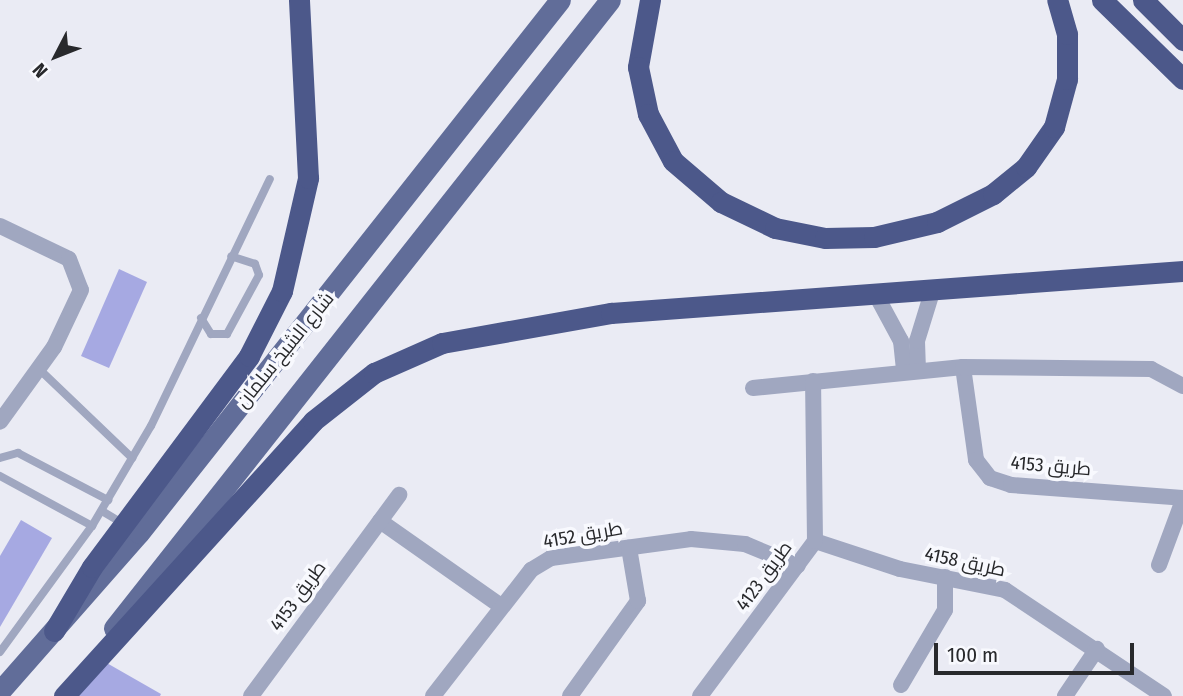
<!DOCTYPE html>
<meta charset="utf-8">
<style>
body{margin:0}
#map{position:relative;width:1183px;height:696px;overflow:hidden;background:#eaebf4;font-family:"Fira Sans Condensed",Cairo,sans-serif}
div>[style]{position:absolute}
.building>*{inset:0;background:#a6a9e2}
.lane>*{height:8px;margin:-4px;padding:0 4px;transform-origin:4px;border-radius:4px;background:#a0a7c0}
.street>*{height:16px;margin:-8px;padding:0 8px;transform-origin:8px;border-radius:8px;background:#a0a7c0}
.primary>*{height:21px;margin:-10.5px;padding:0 10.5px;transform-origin:10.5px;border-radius:10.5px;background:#616d99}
.highway>*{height:21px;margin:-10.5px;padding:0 10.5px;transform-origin:10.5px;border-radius:10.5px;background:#4c588a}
span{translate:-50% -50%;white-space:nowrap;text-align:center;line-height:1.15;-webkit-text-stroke:7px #f8f9fe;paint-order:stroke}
.street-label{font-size:19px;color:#28292c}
.north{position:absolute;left:21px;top:21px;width:70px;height:70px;-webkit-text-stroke:5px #f8f9fe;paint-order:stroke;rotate:228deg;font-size:19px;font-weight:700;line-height:28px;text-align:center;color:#28292c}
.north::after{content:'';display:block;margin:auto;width:24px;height:32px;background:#28292c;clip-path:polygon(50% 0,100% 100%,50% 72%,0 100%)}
.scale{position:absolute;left:934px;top:643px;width:200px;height:32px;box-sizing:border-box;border:4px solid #28292c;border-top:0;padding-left:9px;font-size:21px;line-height:24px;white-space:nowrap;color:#28292c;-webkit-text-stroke:5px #f8f9fe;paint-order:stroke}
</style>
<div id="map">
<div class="building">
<i style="clip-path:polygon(119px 269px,147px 282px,109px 368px,81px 356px)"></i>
<i style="clip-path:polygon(21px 520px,52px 538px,0 627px,0 556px)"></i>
<i style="clip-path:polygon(105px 662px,161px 694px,160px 696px,69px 696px)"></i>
</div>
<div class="lane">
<i style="left:201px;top:318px;width:19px;rotate:58deg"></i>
<i style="left:211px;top:334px;width:16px"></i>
<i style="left:227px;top:334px;width:67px;rotate:-61.5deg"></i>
<i style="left:259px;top:275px;width:12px;rotate:-110deg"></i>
<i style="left:255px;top:264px;width:25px;rotate:-162deg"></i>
<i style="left:39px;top:369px;width:129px;rotate:43.7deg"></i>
<i style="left:0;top:458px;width:19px;rotate:-16deg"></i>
<i style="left:18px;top:453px;width:102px;rotate:27.6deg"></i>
<i style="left:0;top:476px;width:105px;rotate:28.5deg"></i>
<i style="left:102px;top:511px;width:26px;rotate:31deg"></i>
<i style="left:0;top:652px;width:156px;rotate:-53.9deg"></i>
<i style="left:92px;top:526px;width:116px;rotate:-59.5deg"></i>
<i style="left:151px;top:426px;width:274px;rotate:-64.3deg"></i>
</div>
<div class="street">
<i style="left:0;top:226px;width:76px;rotate:25.6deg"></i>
<i style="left:69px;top:259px;width:33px;rotate:69deg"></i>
<i style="left:81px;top:290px;width:63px;rotate:115.3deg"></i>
<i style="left:54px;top:347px;width:92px;rotate:125.8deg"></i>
<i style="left:875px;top:293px;width:55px;rotate:61.6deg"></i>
<i style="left:901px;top:341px;width:30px;rotate:84deg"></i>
<i style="left:963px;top:367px;width:94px;rotate:82deg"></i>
<i style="left:976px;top:460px;width:23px;rotate:52deg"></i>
<i style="left:990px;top:478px;width:22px;rotate:18deg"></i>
<i style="left:1011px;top:485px;width:172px;rotate:4.3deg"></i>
<i style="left:918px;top:370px;width:29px;rotate:-92deg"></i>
<i style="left:917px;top:341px;width:54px;rotate:-72.9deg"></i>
<i style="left:753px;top:388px;width:211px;rotate:-5.7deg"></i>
<i style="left:963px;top:367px;width:188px;rotate:0.6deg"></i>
<i style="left:1151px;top:369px;width:36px;rotate:28deg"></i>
<i style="left:380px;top:521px;width:148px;rotate:35.1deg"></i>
<i style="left:815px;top:541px;width:89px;rotate:18.2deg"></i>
<i style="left:900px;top:569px;width:107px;rotate:11.3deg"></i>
<i style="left:1005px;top:590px;width:191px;rotate:33.7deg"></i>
<i style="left:1159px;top:565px;width:69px;rotate:-69.7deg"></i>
<i style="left:901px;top:685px;width:87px;rotate:-59.6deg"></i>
<i style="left:945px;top:610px;width:33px;rotate:-90deg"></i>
<i style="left:251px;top:696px;width:250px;rotate:-53.6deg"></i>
<i style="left:433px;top:696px;width:160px;rotate:-52.1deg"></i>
<i style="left:531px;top:570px;width:23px;rotate:-31deg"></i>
<i style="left:551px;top:558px;width:141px;rotate:-7.7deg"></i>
<i style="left:691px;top:539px;width:54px;rotate:5.3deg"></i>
<i style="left:745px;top:544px;width:57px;rotate:22.5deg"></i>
<i style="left:570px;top:696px;width:117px;rotate:-54.4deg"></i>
<i style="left:638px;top:601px;width:54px;rotate:-99.6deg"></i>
<i style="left:700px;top:696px;width:193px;rotate:-53.4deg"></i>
<i style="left:815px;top:541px;width:160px;rotate:-90.7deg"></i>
<i style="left:1065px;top:696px;width:57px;rotate:-55.8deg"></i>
</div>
<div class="primary">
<i style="left:114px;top:628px;width:800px;rotate:-51.7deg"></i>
<i style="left:0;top:691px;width:210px;rotate:-48.7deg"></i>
<i style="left:139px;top:533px;width:679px;rotate:-51.7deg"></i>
</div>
<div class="highway">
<i style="left:650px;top:0;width:68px;rotate:100.2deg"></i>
<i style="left:638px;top:67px;width:48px;rotate:78deg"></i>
<i style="left:648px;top:114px;width:53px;rotate:62deg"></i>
<i style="left:673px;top:161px;width:63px;rotate:40.5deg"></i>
<i style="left:721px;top:202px;width:60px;rotate:25.7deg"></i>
<i style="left:775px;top:228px;width:51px;rotate:11.3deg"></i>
<i style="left:825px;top:238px;width:49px;rotate:-1.2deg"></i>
<i style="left:874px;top:237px;width:65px;rotate:-13.4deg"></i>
<i style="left:937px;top:222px;width:63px;rotate:-26.6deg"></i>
<i style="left:993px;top:194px;width:43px;rotate:-39.3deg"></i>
<i style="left:1026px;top:167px;width:49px;rotate:-55deg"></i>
<i style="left:1054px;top:127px;width:50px;rotate:-74.8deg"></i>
<i style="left:1067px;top:79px;width:45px;rotate:-90deg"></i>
<i style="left:1067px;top:34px;width:35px;rotate:-106deg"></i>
<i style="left:1102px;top:0;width:113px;rotate:44.3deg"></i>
<i style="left:1143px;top:0;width:57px;rotate:45deg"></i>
<i style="left:54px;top:631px;width:74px;rotate:-59.3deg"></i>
<i style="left:92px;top:567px;width:263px;rotate:-53.3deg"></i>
<i style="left:249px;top:356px;width:73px;rotate:-63.1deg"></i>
<i style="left:282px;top:291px;width:116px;rotate:-77deg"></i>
<i style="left:308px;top:178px;width:178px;rotate:-92.9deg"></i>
<i style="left:64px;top:696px;width:371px;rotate:-47.8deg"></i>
<i style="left:313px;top:421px;width:78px;rotate:-38.2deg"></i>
<i style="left:374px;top:373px;width:74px;rotate:-23.8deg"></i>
<i style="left:442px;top:343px;width:172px;rotate:-10.1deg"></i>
<i style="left:611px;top:313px;width:574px;rotate:-4.2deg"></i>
</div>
<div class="street-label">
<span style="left:285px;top:350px;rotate:-51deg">شارع الشيخ سلمان</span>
<span style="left:1051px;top:466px;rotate:5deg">طريق 4153</span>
<span style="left:583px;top:535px;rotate:-10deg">طريق 4152</span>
<span style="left:965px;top:562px;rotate:12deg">طريق 4158</span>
<span style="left:764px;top:576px;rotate:-54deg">طريق 4123</span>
<span style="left:298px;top:596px;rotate:-54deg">طريق 4153</span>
</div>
<div class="north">N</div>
<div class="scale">100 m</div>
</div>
